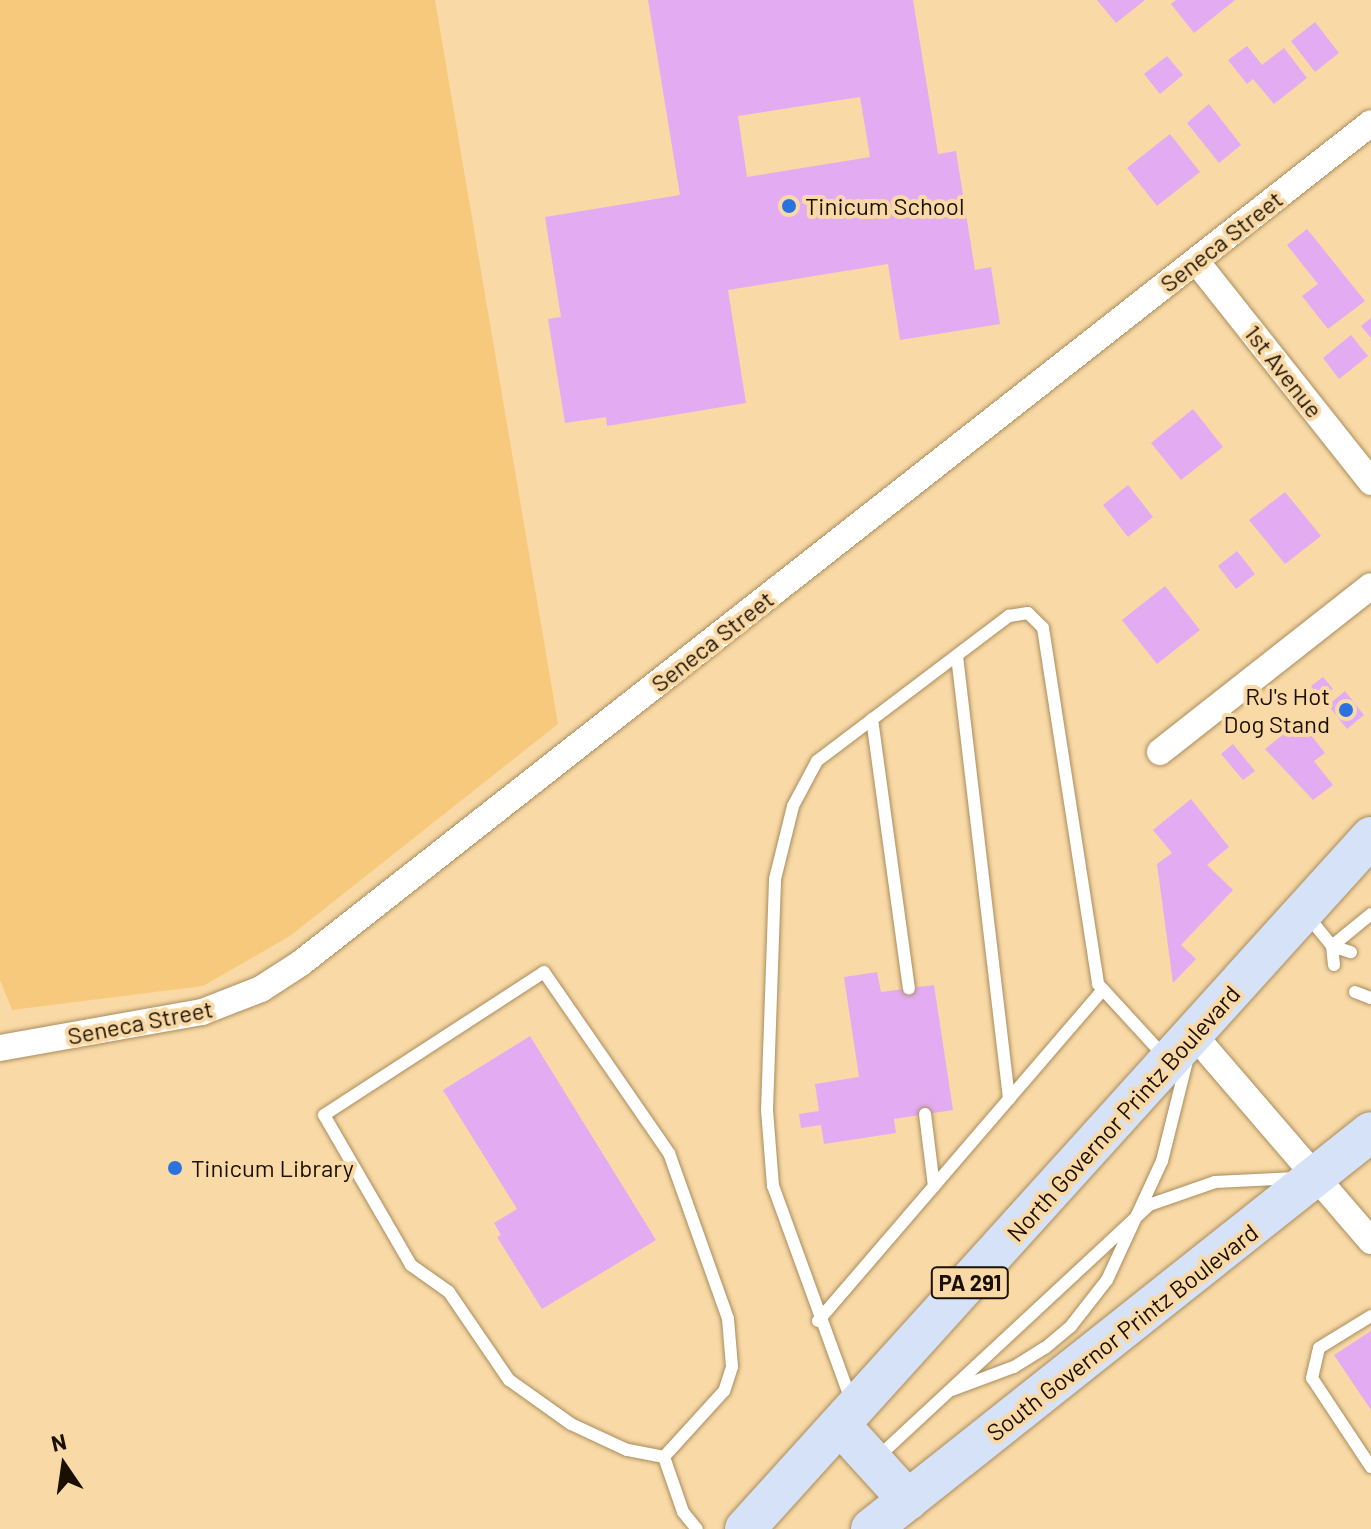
<!DOCTYPE html>
<style>
body{margin:0}
#map{position:relative;width:1371px;height:1529px;overflow:hidden;background:#f9daa7;font-family:Barlow,sans-serif}
div>[style]{position:absolute}
.green>*{inset:0;background:#f7c97c}
.building>*{inset:0;background:#e3abf1}
.roads{filter:drop-shadow(0 0 2px #aa8d5d) drop-shadow(0 0 2px #aa8d5d)}
.service>*{height:12px;margin:-6px;padding:0 6px;transform-origin:6px;border-radius:6px;background:#fff}
.minor>*{height:26px;margin:-13px;padding:0 13px;transform-origin:13px;border-radius:13px;background:#fff}
.primary>*{height:40px;margin:-20px;padding:0 20px;transform-origin:20px;border-radius:20px;background:#d5e2f7}
.dots>*{width:22px;height:22px;translate:-50% -50%;box-sizing:border-box;border:4px solid #f9daa7;border-radius:50%}
span{translate:-50% -50%;white-space:nowrap;text-align:center;line-height:1.15;-webkit-text-stroke:8px #f9daa7;paint-order:stroke}
.shield-label span{padding:2px 6px;background:#f9daa7;border:2px solid;border-radius:6px;-webkit-text-stroke-width:0}
.shield-label{font-size:22px;color:#1b1000;font-weight:700}
.poi-label{font-size:24px;color:#1b1000}
.left{translate:0 -50%;text-align:left}
.right{translate:-100% -50%;text-align:right}
.street-label{font-size:24px;color:#1b1000}
.north{position:absolute;left:24px;top:1425px;width:80px;height:80px;-webkit-text-stroke:6px #f9daa7;paint-order:stroke;rotate:347deg;font-size:22px;font-weight:700;line-height:32px;text-align:center;color:#1b1000}
.north::after{content:'';display:block;margin:auto;width:28px;height:36px;background:#1b1000;clip-path:polygon(50% 0,100% 100%,50% 72%,0 100%)}
</style>
<div id="map">
<div class="green">
<i style="clip-path:polygon(0 0,435px 0,558px 724px,290px 936px,203px 986px,12px 1010px,0 980px)"></i>
</div>
<div class="building">
<i style="clip-path:polygon(evenodd,648px 0,913px 0,938px 154px,956px 151px,975px 270px,991px 267px,1000px 324px,900px 340px,888px 264px,728px 290px,746px 403px,607px 426px,606px 417px,565px 423px,548px 319px,561px 317px,545px 217px,680px 195px,648px 0,860px 97px,870px 157px,747px 177px,738px 116px,860px 97px)"></i>
<i style="clip-path:polygon(1097px 0,1145px 0,1116px 23px)"></i>
<i style="clip-path:polygon(1176px 0,1235px 0,1194px 33px,1171px 4px)"></i>
<i style="clip-path:polygon(1315px 22px,1339px 53px,1315px 72px,1291px 41px)"></i>
<i style="clip-path:polygon(1247px 46px,1262px 65px,1284px 48px,1307px 78px,1274px 104px,1253px 79px,1247px 84px,1228px 60px)"></i>
<i style="clip-path:polygon(1167px 56px,1183px 75px,1160px 94px,1144px 74px)"></i>
<i style="clip-path:polygon(1209px 104px,1241px 145px,1219px 163px,1187px 123px)"></i>
<i style="clip-path:polygon(1170px 134px,1200px 172px,1157px 206px,1127px 168px)"></i>
<i style="clip-path:polygon(1307px 229px,1365px 301px,1328px 329px,1302px 296px,1318px 284px,1287px 245px)"></i>
<i style="clip-path:polygon(1371px 318px,1371px 338px,1361px 326px)"></i>
<i style="clip-path:polygon(1351px 335px,1368px 356px,1339px 379px,1323px 358px)"></i>
<i style="clip-path:polygon(1193px 409px,1223px 447px,1181px 480px,1151px 443px)"></i>
<i style="clip-path:polygon(1128px 485px,1153px 517px,1128px 537px,1103px 505px)"></i>
<i style="clip-path:polygon(1285px 492px,1321px 536px,1285px 564px,1249px 520px)"></i>
<i style="clip-path:polygon(1237px 551px,1255px 574px,1236px 589px,1218px 566px)"></i>
<i style="clip-path:polygon(1165px 586px,1200px 630px,1157px 664px,1122px 620px)"></i>
<i style="clip-path:polygon(1323px 677px,1333px 689px,1320px 699px,1311px 686px)"></i>
<i style="clip-path:polygon(1345px 691px,1364px 715px,1347px 729px,1328px 705px)"></i>
<i style="clip-path:polygon(1300px 721px,1325px 753px,1314px 761px,1333px 785px,1313px 800px,1265px 749px)"></i>
<i style="clip-path:polygon(1233px 744px,1255px 771px,1243px 780px,1221px 754px)"></i>
<i style="clip-path:polygon(1191px 799px,1229px 847px,1207px 865px,1233px 890px,1181px 945px,1196px 959px,1173px 983px,1157px 864px,1172px 853px,1153px 830px)"></i>
<i style="clip-path:polygon(877px 972px,881px 992px,934px 985px,953px 1110px,894px 1119px,896px 1133px,824px 1144px,821px 1125px,801px 1128px,799px 1114px,819px 1111px,815px 1084px,859px 1077px,844px 977px)"></i>
<i style="clip-path:polygon(530px 1036px,656px 1240px,542px 1309px,497px 1237px,501px 1235px,494px 1223px,517px 1209px,443px 1090px)"></i>
<i style="clip-path:polygon(1371px 1331px,1371px 1410px,1334px 1355px)"></i>
</div>
<div class="roads">
<div class="service">
<i style="left:957px;top:656px;width:446px;rotate:83.3deg"></i>
<i style="left:872px;top:719px;width:272px;rotate:82.2deg"></i>
<i style="left:1306px;top:914px;width:41px;rotate:50.9deg"></i>
<i style="left:1332px;top:946px;width:20px;rotate:18deg"></i>
<i style="left:1334px;top:965px;width:19px;rotate:-96deg"></i>
<i style="left:1332px;top:946px;width:50px;rotate:-39.4deg"></i>
<i style="left:544px;top:972px;width:220px;rotate:55.4deg"></i>
<i style="left:669px;top:1153px;width:176px;rotate:70.4deg"></i>
<i style="left:728px;top:1319px;width:48px;rotate:85.2deg"></i>
<i style="left:732px;top:1367px;width:25px;rotate:108deg"></i>
<i style="left:724px;top:1391px;width:89px;rotate:132.3deg"></i>
<i style="left:664px;top:1457px;width:38px;rotate:-169deg"></i>
<i style="left:627px;top:1450px;width:62px;rotate:-155.1deg"></i>
<i style="left:571px;top:1424px;width:76px;rotate:-144.6deg"></i>
<i style="left:509px;top:1380px;width:107px;rotate:-124.3deg"></i>
<i style="left:449px;top:1292px;width:47px;rotate:-144.6deg"></i>
<i style="left:411px;top:1265px;width:173px;rotate:-120.1deg"></i>
<i style="left:324px;top:1115px;width:262px;rotate:-33deg"></i>
<i style="left:1355px;top:992px;width:17px;rotate:21deg"></i>
<i style="left:925px;top:1114px;width:73px;rotate:82.9deg"></i>
<i style="left:1371px;top:1316px;width:61px;rotate:148.4deg"></i>
<i style="left:1319px;top:1348px;width:31px;rotate:103deg"></i>
<i style="left:1312px;top:1378px;width:107px;rotate:56.5deg"></i>
<i style="left:818px;top:1321px;width:437px;rotate:-49.3deg"></i>
<i style="left:952px;top:1390px;width:66px;rotate:-20.4deg"></i>
<i style="left:1014px;top:1367px;width:36px;rotate:-32deg"></i>
<i style="left:1045px;top:1348px;width:34px;rotate:-40deg"></i>
<i style="left:1071px;top:1326px;width:58px;rotate:-52deg"></i>
<i style="left:1107px;top:1280px;width:131px;rotate:-65.2deg"></i>
<i style="left:1162px;top:1161px;width:107px;rotate:-76deg"></i>
<i style="left:851px;top:1400px;width:228px;rotate:-110deg"></i>
<i style="left:773px;top:1186px;width:76px;rotate:-94.5deg"></i>
<i style="left:767px;top:1110px;width:231px;rotate:-88deg"></i>
<i style="left:775px;top:879px;width:75px;rotate:-76.1deg"></i>
<i style="left:793px;top:806px;width:51px;rotate:-61.9deg"></i>
<i style="left:817px;top:761px;width:241px;rotate:-37.1deg"></i>
<i style="left:1009px;top:616px;width:19px;rotate:-9deg"></i>
<i style="left:1028px;top:613px;width:21px;rotate:45deg"></i>
<i style="left:1043px;top:628px;width:360px;rotate:81.2deg"></i>
<i style="left:1098px;top:984px;width:98px;rotate:47.5deg"></i>
<i style="left:664px;top:1457px;width:58px;rotate:70.9deg"></i>
<i style="left:683px;top:1512px;width:22px;rotate:51deg"></i>
<i style="left:878px;top:1457px;width:370px;rotate:-42.9deg"></i>
<i style="left:1149px;top:1205px;width:70px;rotate:-19.2deg"></i>
<i style="left:1215px;top:1182px;width:81px;rotate:-2.8deg"></i>
</div>
<div class="minor">
<i style="left:1196px;top:261px;width:282px;rotate:51.6deg"></i>
<i style="left:1160px;top:752px;width:268px;rotate:-38.2deg"></i>
<i style="left:1193px;top:1034px;width:273px;rotate:49.3deg"></i>
<i style="left:0;top:1048px;width:205px;rotate:-10.1deg"></i>
<i style="left:202px;top:1012px;width:63px;rotate:-21.3deg"></i>
<i style="left:261px;top:989px;width:48px;rotate:-33deg"></i>
<i style="left:301px;top:963px;width:1360px;rotate:-38.13deg"></i>
</div>
<div class="primary">
<i style="left:841px;top:1426px;width:100px;rotate:47.8deg"></i>
<i style="left:745px;top:1529px;width:933px;rotate:-47.87deg"></i>
<i style="left:871px;top:1529px;width:638px;rotate:-38.45deg"></i>
</div>
</div>
<div class="dots">
<i style="left:789px;top:206px;background:#2b72df"></i>
<i style="left:1346px;top:710px;background:#2b72df"></i>
<i style="left:175px;top:1168px;background:#2b72df"></i>
</div>
<div class="shield-label">
<span style="left:970px;top:1283px">PA 291</span>
</div>
<div class="poi-label">
<span class="left" style="left:805px;top:206px">Tinicum School</span>
<span class="right" style="left:1330px;top:710px">RJ's Hot<br>Dog Stand</span>
<span class="left" style="left:191px;top:1168px">Tinicum Library</span>
</div>
<div class="street-label">
<span style="left:1221px;top:241px;rotate:-38deg">Seneca Street</span>
<span style="left:1284px;top:371px;rotate:52deg">1st Avenue</span>
<span style="left:712px;top:641px;rotate:-38deg">Seneca Street</span>
<span style="left:140px;top:1022px;rotate:-11deg">Seneca Street</span>
<span style="left:1123px;top:1113px;rotate:-48deg">North Governor Printz Boulevard</span>
<span style="left:1122px;top:1332px;rotate:-38deg">South Governor Printz Boulevard</span>
</div>
<div class="north">N</div>
</div>
